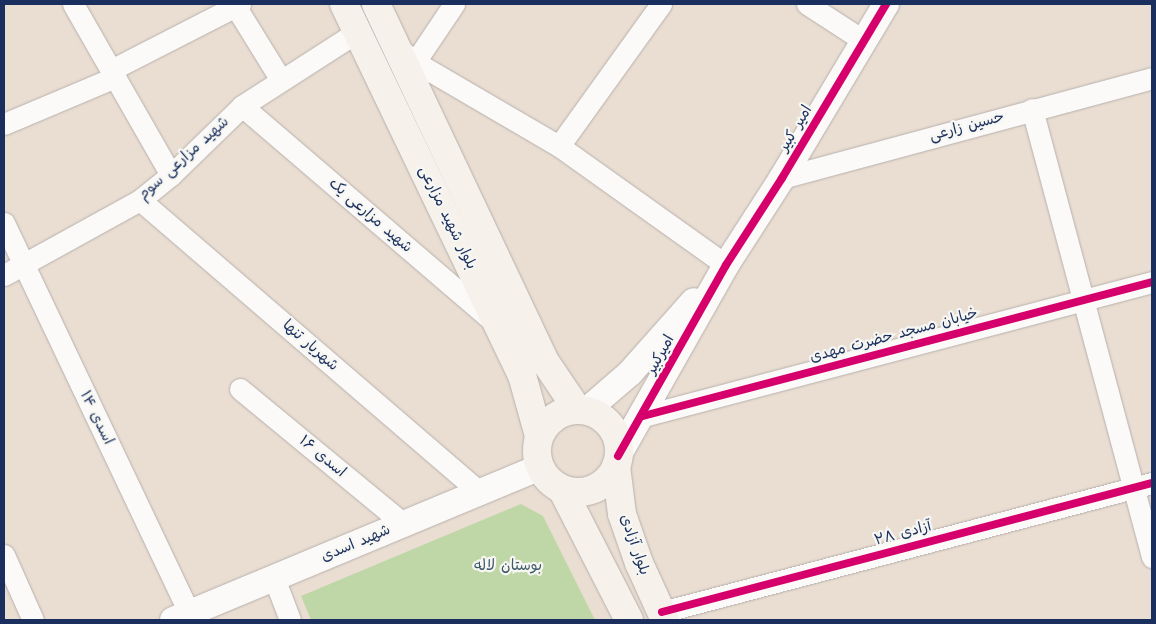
<!DOCTYPE html>
<meta charset="utf-8">
<style>
body{margin:0}
#map{position:relative;width:1156px;height:624px;overflow:hidden;background:#eaded2;font-family:Kalam,"Playpen Sans Arabic",sans-serif}
div>[style]{position:absolute}
.green>*{inset:0;background:#bfd7a6}
.roads{filter:drop-shadow(0 0 1px #b6b0ad) drop-shadow(0 0 1px #b6b0ad)}
.minor>*{height:21px;margin:-10.5px;padding:0 10.5px;transform-origin:10.5px;border-radius:10.5px;background:#fcfaf8}
.tertiary>*{height:26px;margin:-13px;padding:0 13px;transform-origin:13px;border-radius:13px;background:#fcfaf8}
.secondary>*{height:28px;margin:-14px;padding:0 14px;transform-origin:14px;border-radius:14px;background:#f6f1eb}
.secondary>.ring{margin:-14px;padding:0;box-sizing:content-box;background:none;border:28px solid #f6f1eb;border-radius:50%}
.cycleway>*{height:8px;margin:-4px;padding:0 4px;transform-origin:4px;border-radius:4px;background:#d6006c}
span{translate:-50% -50%;white-space:nowrap;text-align:center;line-height:1.15;-webkit-text-stroke:4.5px #f6f6f2;paint-order:stroke}
.street-label{font-size:15px;color:#1b2f5e}
.park-label{font-size:15px;color:#3b5867}
.frame{position:absolute;inset:0;border:5px solid #1b2f5e;pointer-events:none}
</style>
<div id="map">
<div class="green">
<i style="clip-path:polygon(521px 504px,543px 516px,595px 620px,311px 620px,301px 596px)"></i>
</div>
<div class="roads">
<div class="minor">
<i style="left:73px;top:4px;width:197px;rotate:60.2deg"></i>
<i style="left:234px;top:4px;width:89px;rotate:58.3deg"></i>
<i style="left:807px;top:4px;width:68px;rotate:33deg"></i>
<i style="left:398px;top:48px;width:22px;rotate:39deg"></i>
<i style="left:415px;top:62px;width:167px;rotate:30.3deg"></i>
<i style="left:559px;top:146px;width:205px;rotate:35.5deg"></i>
<i style="left:415px;top:62px;width:70px;rotate:-56.1deg"></i>
<i style="left:111px;top:70px;width:145px;rotate:-27.1deg"></i>
<i style="left:242px;top:106px;width:332px;rotate:40.6deg"></i>
<i style="left:1032px;top:109px;width:464px;rotate:75deg"></i>
<i style="left:4px;top:124px;width:121px;rotate:-22.9deg"></i>
<i style="left:559px;top:146px;width:175px;rotate:-54.3deg"></i>
<i style="left:782px;top:178px;width:383px;rotate:-15.1deg"></i>
<i style="left:140px;top:200px;width:447px;rotate:40.7deg"></i>
<i style="left:4px;top:223px;width:432px;rotate:64.6deg"></i>
<i style="left:4px;top:275px;width:155px;rotate:-28.9deg"></i>
<i style="left:140px;top:200px;width:40px;rotate:-39deg"></i>
<i style="left:171px;top:175px;width:99px;rotate:-44.2deg"></i>
<i style="left:242px;top:106px;width:137px;rotate:-32.8deg"></i>
<i style="left:240px;top:389px;width:212px;rotate:39.5deg"></i>
<i style="left:643px;top:416px;width:526px;rotate:-14.75deg"></i>
<i style="left:4px;top:555px;width:71px;rotate:66deg"></i>
<i style="left:274px;top:578px;width:45px;rotate:69.1deg"></i>
<i style="left:662px;top:612px;width:507px;rotate:-14.75deg"></i>
</div>
<div class="tertiary">
<i style="left:586px;top:411px;width:58px;rotate:-40.8deg"></i>
<i style="left:630px;top:373px;width:96px;rotate:-48.4deg"></i>
<i style="left:618px;top:456px;width:219px;rotate:-60.5deg"></i>
<i style="left:726px;top:265px;width:103px;rotate:-57.2deg"></i>
<i style="left:782px;top:178px;width:203px;rotate:-59.1deg"></i>
<i style="left:173px;top:620px;width:398px;rotate:-22.6deg"></i>
</div>
<div class="secondary">
<i style="left:344px;top:4px;width:411px;rotate:64.4deg"></i>
<i style="left:522px;top:375px;width:63px;rotate:74.4deg"></i>
<i style="left:376px;top:4px;width:397px;rotate:64.7deg"></i>
<i style="left:546px;top:363px;width:55px;rotate:56deg"></i>
<i class="ring" style="left:537px;top:410px;width:54px;height:54px"></i>
<i style="left:616px;top:466px;width:48px;rotate:82.9deg"></i>
<i style="left:622px;top:514px;width:52px;rotate:70.9deg"></i>
<i style="left:639px;top:563px;width:63px;rotate:65.5deg"></i>
<i style="left:562px;top:489px;width:147px;rotate:62.9deg"></i>
</div>
</div>
<div class="cycleway">
<i style="left:643px;top:416px;width:526px;rotate:-14.75deg"></i>
<i style="left:618px;top:456px;width:219px;rotate:-60.5deg"></i>
<i style="left:726px;top:265px;width:103px;rotate:-57.2deg"></i>
<i style="left:782px;top:178px;width:203px;rotate:-59.1deg"></i>
<i style="left:662px;top:612px;width:507px;rotate:-14.75deg"></i>
</div>
<div class="street-label">
<span style="left:967px;top:127px;rotate:-15deg">حسین زارعی</span>
<span style="left:796px;top:129px;rotate:-59deg">امیر کبیر</span>
<span style="left:184px;top:159px;rotate:-42deg">شهید مزارعی سوم</span>
<span style="left:370px;top:216px;rotate:41deg">شهید مزارعی یک</span>
<span style="left:447px;top:218px;rotate:64deg">بلوار شهید مزارعی</span>
<span style="left:894px;top:336px;rotate:-15deg">خیابان مسجد حضرت مهدی</span>
<span style="left:310px;top:346px;rotate:41deg">شهریار تنها</span>
<span style="left:661px;top:355px;rotate:-61deg">امیرکبیر</span>
<span style="left:96px;top:418px;rotate:64deg">اسدی ۱۴</span>
<span style="left:322px;top:457px;rotate:40deg">اسدی ۱۶</span>
<span style="left:903px;top:534px;rotate:-15deg">آزادی ۲۸</span>
<span style="left:356px;top:544px;rotate:-23deg">شهید اسدی</span>
<span style="left:634px;top:545px;rotate:71deg">بلوار آزادی</span>
</div>
<div class="park-label">
<span style="left:508px;top:567px">بوستان لاله</span>
</div>
<div class="frame"></div>
</div>
